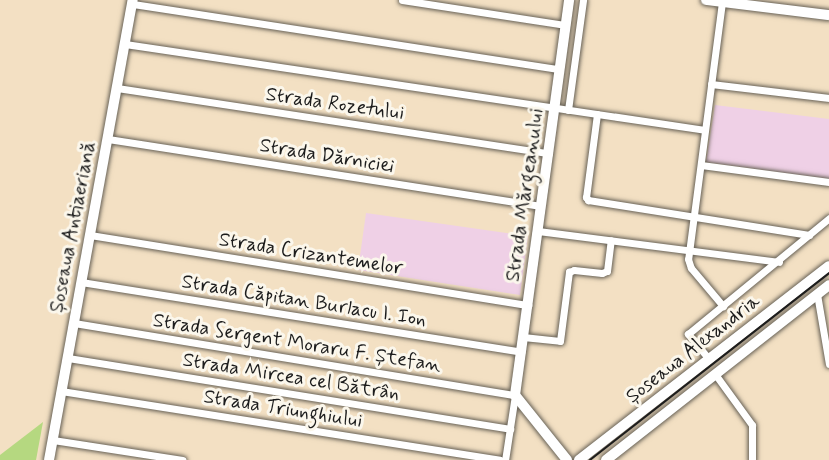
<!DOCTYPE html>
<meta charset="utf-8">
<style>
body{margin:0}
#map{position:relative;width:829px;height:460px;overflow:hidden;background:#f3e0c3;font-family:Mynerve,sans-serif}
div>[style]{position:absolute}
.built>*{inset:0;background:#efd0e6}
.green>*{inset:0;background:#b5d880}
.roads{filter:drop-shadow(0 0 2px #676156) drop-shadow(0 0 2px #676156)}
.street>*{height:7px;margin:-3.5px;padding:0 3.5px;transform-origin:3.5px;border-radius:3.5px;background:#fff}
.secondary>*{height:10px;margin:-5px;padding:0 5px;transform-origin:5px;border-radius:5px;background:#fff}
.primary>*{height:10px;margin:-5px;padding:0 5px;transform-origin:5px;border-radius:5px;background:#fff}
.tram>*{height:1.5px;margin:-0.75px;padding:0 0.75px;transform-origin:0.75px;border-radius:0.75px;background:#1c1c1c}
span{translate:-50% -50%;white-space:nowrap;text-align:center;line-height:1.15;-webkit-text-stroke:6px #fbf7ec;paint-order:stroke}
.street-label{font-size:20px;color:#1c1c1c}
</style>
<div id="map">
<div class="built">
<i style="clip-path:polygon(715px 105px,829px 119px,829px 179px,706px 162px)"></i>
<i style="clip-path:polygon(366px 213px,528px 236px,520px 295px,358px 270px)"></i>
</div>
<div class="green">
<i style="clip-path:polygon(43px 422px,36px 460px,0 460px,0 455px)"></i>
</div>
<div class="roads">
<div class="street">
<i style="left:402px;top:0;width:166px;rotate:8.7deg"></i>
<i style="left:722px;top:2px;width:259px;rotate:97.5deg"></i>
<i style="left:688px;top:259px;width:9px;rotate:72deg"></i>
<i style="left:691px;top:268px;width:50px;rotate:49.9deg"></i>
<i style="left:133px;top:4px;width:432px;rotate:8.7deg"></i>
<i style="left:125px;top:44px;width:586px;rotate:8.43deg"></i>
<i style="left:711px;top:84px;width:119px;rotate:6.8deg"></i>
<i style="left:117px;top:88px;width:437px;rotate:8.6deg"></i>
<i style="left:568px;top:110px;width:111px;rotate:-82.2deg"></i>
<i style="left:597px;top:114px;width:84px;rotate:97.5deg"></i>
<i style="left:586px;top:197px;width:4px;rotate:56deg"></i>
<i style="left:588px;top:200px;width:224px;rotate:9deg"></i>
<i style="left:108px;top:139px;width:438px;rotate:8.8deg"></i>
<i style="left:701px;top:165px;width:129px;rotate:7.6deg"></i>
<i style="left:538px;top:231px;width:243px;rotate:7.3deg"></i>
<i style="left:90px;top:235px;width:444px;rotate:9.1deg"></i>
<i style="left:81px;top:282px;width:446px;rotate:9deg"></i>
<i style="left:817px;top:294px;width:71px;rotate:80.3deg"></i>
<i style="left:74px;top:323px;width:447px;rotate:9.3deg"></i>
<i style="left:515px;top:395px;width:66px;rotate:98.7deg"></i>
<i style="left:523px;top:337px;width:37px;rotate:6deg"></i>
<i style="left:560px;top:341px;width:70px;rotate:-82.6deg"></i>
<i style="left:569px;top:272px;width:5px;rotate:-22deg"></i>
<i style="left:574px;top:270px;width:28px;rotate:6deg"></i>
<i style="left:602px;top:273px;width:5px;rotate:-22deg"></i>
<i style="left:607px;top:271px;width:31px;rotate:-83deg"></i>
<i style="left:68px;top:358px;width:448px;rotate:9.1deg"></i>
<i style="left:709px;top:359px;width:33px;rotate:-130deg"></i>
<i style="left:688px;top:334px;width:183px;rotate:-39.4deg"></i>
<i style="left:715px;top:374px;width:63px;rotate:54deg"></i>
<i style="left:752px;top:425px;width:35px;rotate:90deg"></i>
<i style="left:61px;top:391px;width:444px;rotate:8.9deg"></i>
<i style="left:53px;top:440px;width:131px;rotate:8.8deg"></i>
</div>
<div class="secondary">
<i style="left:706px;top:0;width:124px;rotate:7deg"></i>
<i style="left:49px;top:460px;width:468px;rotate:-79.7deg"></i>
<i style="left:567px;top:460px;width:83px;rotate:-128.7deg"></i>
<i style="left:515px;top:395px;width:399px;rotate:-82.2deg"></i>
</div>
<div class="primary">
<i style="left:579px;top:460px;width:316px;rotate:-37.8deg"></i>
<i style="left:606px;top:460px;width:283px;rotate:-38.1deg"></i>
</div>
</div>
<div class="tram">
<i style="left:590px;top:460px;width:303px;rotate:-38deg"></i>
</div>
<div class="street-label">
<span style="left:335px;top:104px;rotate:8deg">Strada Rozetului</span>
<span style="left:327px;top:156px;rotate:9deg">Strada Dărniciei</span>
<span style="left:525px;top:195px;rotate:-82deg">Strada Mărgeanului</span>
<span style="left:73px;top:227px;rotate:-79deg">Șoseaua Antiaeriană</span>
<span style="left:311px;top:254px;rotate:9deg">Strada Crizantemelor</span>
<span style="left:304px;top:301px;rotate:9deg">Strada Căpitan Burlacu I. Ion</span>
<span style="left:297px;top:343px;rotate:9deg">Strada Sergent Moraru F. Ștefan</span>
<span style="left:693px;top:349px;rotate:-38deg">Șoseaua Alexandria</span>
<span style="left:291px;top:377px;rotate:9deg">Strada Mircea cel Bătrân</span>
<span style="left:283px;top:409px;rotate:9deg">Strada Triunghiului</span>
</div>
</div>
